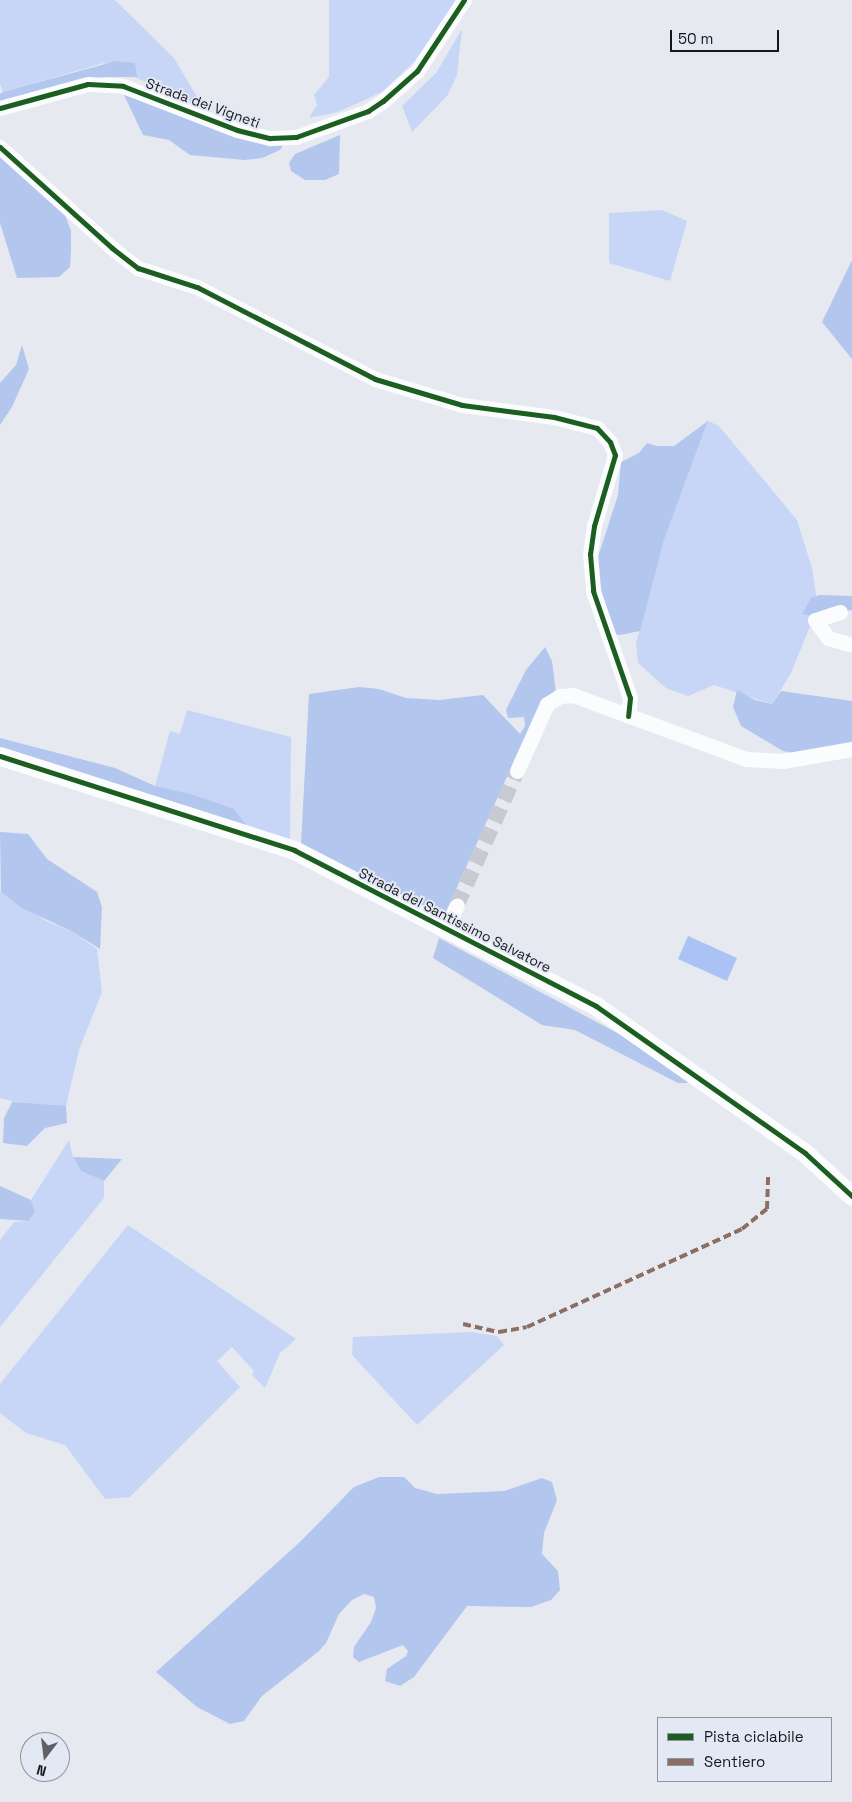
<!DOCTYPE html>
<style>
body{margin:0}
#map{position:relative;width:852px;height:1802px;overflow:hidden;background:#e6e9f0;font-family:"Space Grotesk",sans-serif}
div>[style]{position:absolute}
.green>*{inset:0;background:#c7d6f6}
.forest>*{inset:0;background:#b3c6ee}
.water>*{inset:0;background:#aac2f4}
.minor-tunnel>*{height:15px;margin-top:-7.5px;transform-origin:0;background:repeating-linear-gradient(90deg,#c7cad0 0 15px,transparent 0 23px)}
.minor>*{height:15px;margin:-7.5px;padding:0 7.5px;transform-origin:7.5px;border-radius:7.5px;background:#fbfcfd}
.tertiary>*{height:19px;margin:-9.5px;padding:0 9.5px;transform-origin:9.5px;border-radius:9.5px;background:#fbfcfd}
.quiet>*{height:4px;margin-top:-2px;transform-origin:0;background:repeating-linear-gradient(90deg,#8d6e63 0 8px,transparent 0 12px)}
.cycleway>*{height:5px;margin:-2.5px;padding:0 2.5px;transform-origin:2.5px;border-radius:2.5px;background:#1b5e20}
span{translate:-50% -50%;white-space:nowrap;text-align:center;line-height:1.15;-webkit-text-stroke:4px #e2e8f4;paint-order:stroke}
.street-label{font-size:14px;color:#15171b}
.legend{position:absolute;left:657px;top:1717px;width:175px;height:65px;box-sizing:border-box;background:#e2e8f4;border:1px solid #90949d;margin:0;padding:6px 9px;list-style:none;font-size:15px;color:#15171b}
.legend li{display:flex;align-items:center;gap:10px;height:25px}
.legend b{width:25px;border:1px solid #90949d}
.north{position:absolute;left:20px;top:1732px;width:50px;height:50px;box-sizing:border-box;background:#e2e8f4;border:1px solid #90949d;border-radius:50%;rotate:195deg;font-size:14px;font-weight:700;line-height:20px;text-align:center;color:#15171b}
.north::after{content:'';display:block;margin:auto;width:18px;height:22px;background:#5e6066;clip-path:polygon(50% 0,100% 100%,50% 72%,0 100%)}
.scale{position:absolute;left:670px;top:30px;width:109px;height:22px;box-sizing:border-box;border:2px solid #15171b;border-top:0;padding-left:6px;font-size:15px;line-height:18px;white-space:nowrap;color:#15171b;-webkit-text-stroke:4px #e2e8f4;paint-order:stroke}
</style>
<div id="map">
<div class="green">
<i style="clip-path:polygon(0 0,115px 0,174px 58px,204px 109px,104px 63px,3px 92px,0 84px)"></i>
<i style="clip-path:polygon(329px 0,456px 0,415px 61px,382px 92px,338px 112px,309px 118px,317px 105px,314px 95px,329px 77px)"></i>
<i style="clip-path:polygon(462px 29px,457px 75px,447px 96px,412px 132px,402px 106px,436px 73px)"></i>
<i style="clip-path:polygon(662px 210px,687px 221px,670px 281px,609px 263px,609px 213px)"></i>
<i style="clip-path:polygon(708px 421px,719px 426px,797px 520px,812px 568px,818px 607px,791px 673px,772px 704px,714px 685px,688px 696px,666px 688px,638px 663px,636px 644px,664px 540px)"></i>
<i style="clip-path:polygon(187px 710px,291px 737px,290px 840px,248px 827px,155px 786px,170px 731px,180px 734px)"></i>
<i style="clip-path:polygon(0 891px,46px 921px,73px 932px,97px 949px,102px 992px,79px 1050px,66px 1106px,29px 1106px,0 1098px)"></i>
<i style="clip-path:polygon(69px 1140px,73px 1157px,81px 1171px,104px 1181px,104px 1198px,0 1327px,0 1240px,14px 1222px,29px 1221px,35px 1212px,31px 1200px)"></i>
<i style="clip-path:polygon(128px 1225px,296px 1339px,280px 1353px,265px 1388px,252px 1375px,254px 1371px,232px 1347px,217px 1361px,240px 1387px,130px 1497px,105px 1499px,65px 1445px,26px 1433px,0 1413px,0 1384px)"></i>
<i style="clip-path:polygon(472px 1332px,497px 1336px,504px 1345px,417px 1425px,352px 1355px,353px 1337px)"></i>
</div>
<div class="forest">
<i style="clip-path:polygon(116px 61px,135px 63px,137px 77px,104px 77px,0 104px,0 94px,3px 92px)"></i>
<i style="clip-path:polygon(124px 95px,145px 100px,285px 142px,280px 150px,262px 158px,244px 160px,190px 155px,169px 140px,143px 135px)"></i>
<i style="clip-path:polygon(340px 135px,339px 174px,325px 180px,305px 180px,291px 171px,289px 163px,295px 154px)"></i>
<i style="clip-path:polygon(0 156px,64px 212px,71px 231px,71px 250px,70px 267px,59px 277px,17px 278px,0 223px)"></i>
<i style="clip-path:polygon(852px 260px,852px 359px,822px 322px)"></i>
<i style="clip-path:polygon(22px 345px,29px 369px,12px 407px,0 425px,0 383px,16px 365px)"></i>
<i style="clip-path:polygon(708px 421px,664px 540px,640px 631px,620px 635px,609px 633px,596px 599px,597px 560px,618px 495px,621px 462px,639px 453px,647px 443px,657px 446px,674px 446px)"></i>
<i style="clip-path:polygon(820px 595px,852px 596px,852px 610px,814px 616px,802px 614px,811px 598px)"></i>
<i style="clip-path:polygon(545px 647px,552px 661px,556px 693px,524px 739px,444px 916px,301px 844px,309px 694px,359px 687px,379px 689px,406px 698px,439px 700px,483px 695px,520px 734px,525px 726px,524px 717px,508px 718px,506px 710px,526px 670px)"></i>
<i style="clip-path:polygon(737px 690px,755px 700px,772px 704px,781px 691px,852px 701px,852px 745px,809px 756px,783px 751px,741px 726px,733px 707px)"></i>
<i style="clip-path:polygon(0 738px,115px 768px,155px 786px,194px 795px,234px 809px,248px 827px,0 755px)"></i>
<i style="clip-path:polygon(0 832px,28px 834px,47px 859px,97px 892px,102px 907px,100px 949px,73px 932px,22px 908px,1px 892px)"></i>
<i style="clip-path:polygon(439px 938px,621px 1035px,691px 1083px,678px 1083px,575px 1030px,542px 1025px,433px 958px)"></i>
<i style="clip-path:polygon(12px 1102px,66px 1106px,67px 1123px,45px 1128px,27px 1146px,3px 1143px,4px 1118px)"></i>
<i style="clip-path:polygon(73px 1157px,122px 1159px,104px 1181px,81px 1171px)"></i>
<i style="clip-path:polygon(0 1186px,31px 1200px,35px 1212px,29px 1221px,0 1219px)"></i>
<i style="clip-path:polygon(379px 1477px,404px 1477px,415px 1488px,437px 1494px,504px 1491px,542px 1478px,552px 1482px,557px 1500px,544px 1533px,542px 1554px,558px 1571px,560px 1590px,551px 1600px,531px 1607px,467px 1606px,414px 1677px,400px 1686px,385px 1681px,387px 1669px,406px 1656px,408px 1651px,403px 1645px,359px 1662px,353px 1657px,354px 1647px,371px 1622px,376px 1608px,374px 1597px,364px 1594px,352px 1600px,339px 1614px,326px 1643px,319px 1651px,262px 1696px,244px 1721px,230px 1724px,197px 1707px,156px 1672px,301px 1541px,354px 1487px)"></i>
</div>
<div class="water">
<i style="clip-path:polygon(688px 936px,737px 958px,727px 981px,678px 959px)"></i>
</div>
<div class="minor-tunnel">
<i style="left:457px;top:905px;width:147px;rotate:-65.9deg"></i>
</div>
<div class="minor">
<i style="left:0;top:108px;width:91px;rotate:-15.3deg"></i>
<i style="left:88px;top:84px;width:35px;rotate:3deg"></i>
<i style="left:123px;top:86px;width:122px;rotate:21.1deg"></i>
<i style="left:237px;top:130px;width:34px;rotate:14deg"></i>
<i style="left:270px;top:138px;width:26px;rotate:-2deg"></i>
<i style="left:296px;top:137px;width:77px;rotate:-19.9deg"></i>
<i style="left:368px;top:111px;width:18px;rotate:-34deg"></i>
<i style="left:383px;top:101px;width:45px;rotate:-41.4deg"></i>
<i style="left:417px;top:71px;width:85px;rotate:-56.5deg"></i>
<i style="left:0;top:147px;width:151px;rotate:42deg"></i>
<i style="left:112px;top:248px;width:33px;rotate:38deg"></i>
<i style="left:138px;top:268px;width:62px;rotate:17.9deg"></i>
<i style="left:197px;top:287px;width:200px;rotate:27.3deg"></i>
<i style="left:375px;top:379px;width:91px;rotate:16.6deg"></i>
<i style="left:462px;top:405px;width:93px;rotate:7.4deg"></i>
<i style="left:554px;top:417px;width:44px;rotate:14.3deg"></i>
<i style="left:597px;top:428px;width:19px;rotate:47deg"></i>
<i style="left:610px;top:442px;width:14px;rotate:69deg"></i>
<i style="left:615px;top:455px;width:74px;rotate:106.5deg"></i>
<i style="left:594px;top:526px;width:28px;rotate:98deg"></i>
<i style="left:590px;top:554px;width:37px;rotate:85deg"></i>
<i style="left:593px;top:591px;width:113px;rotate:70.9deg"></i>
<i style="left:630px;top:698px;width:18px;rotate:96deg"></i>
<i style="left:840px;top:612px;width:26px;rotate:162deg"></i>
<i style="left:815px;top:620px;width:22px;rotate:54deg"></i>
<i style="left:828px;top:638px;width:25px;rotate:16deg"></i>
<i style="left:517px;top:771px;width:73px;rotate:-65.9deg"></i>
<i style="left:547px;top:704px;width:15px;rotate:-32deg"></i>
<i style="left:560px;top:696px;width:13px;rotate:-4deg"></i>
<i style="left:573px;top:695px;width:184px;rotate:20.3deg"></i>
<i style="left:746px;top:759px;width:37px;rotate:3deg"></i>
<i style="left:783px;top:761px;width:70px;rotate:-9.9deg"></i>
<i style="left:446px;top:928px;width:25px;rotate:-64deg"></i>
</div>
<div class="tertiary">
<i style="left:0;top:756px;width:309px;rotate:17.7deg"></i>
<i style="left:294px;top:850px;width:340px;rotate:27.3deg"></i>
<i style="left:596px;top:1006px;width:256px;rotate:35.1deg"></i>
<i style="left:805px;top:1153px;width:64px;rotate:42.5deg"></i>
</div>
<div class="quiet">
<i style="left:463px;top:1324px;width:37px;rotate:13deg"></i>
<i style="left:499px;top:1332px;width:28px;rotate:-10deg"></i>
<i style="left:527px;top:1327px;width:236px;rotate:-24.5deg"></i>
<i style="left:742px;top:1229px;width:32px;rotate:-39deg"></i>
<i style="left:767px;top:1209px;width:35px;rotate:-88deg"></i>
</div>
<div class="cycleway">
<i style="left:0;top:108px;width:91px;rotate:-15.3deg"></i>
<i style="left:88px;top:84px;width:35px;rotate:3deg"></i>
<i style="left:123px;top:86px;width:122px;rotate:21.1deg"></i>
<i style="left:237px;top:130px;width:34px;rotate:14deg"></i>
<i style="left:270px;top:138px;width:26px;rotate:-2deg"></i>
<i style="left:296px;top:137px;width:77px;rotate:-19.9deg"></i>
<i style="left:368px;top:111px;width:18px;rotate:-34deg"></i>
<i style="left:383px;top:101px;width:45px;rotate:-41.4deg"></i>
<i style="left:417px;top:71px;width:85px;rotate:-56.5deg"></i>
<i style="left:0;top:147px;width:151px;rotate:42deg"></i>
<i style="left:112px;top:248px;width:33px;rotate:38deg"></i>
<i style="left:138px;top:268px;width:62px;rotate:17.9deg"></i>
<i style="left:197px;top:287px;width:200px;rotate:27.3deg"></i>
<i style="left:375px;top:379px;width:91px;rotate:16.6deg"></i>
<i style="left:462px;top:405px;width:93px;rotate:7.4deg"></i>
<i style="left:554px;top:417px;width:44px;rotate:14.3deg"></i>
<i style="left:597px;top:428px;width:19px;rotate:47deg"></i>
<i style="left:610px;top:442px;width:14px;rotate:69deg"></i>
<i style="left:615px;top:455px;width:74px;rotate:106.5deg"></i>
<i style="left:594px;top:526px;width:28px;rotate:98deg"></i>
<i style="left:590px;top:554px;width:37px;rotate:85deg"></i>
<i style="left:593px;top:591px;width:113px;rotate:70.9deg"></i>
<i style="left:630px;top:698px;width:18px;rotate:96deg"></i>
<i style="left:0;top:756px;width:309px;rotate:17.7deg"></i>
<i style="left:294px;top:850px;width:340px;rotate:27.3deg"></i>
<i style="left:596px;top:1006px;width:256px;rotate:35.1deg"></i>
<i style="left:805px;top:1153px;width:64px;rotate:42.5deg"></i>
</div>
<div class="street-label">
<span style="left:203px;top:103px;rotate:20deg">Strada dei Vigneti</span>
<span style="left:455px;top:920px;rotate:27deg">Strada del Santissimo Salvatore</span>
</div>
<ul class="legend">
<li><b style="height:6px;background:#1b5e20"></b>Pista ciclabile</li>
<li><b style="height:6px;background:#8d6e63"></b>Sentiero</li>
</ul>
<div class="north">N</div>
<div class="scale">50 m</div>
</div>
